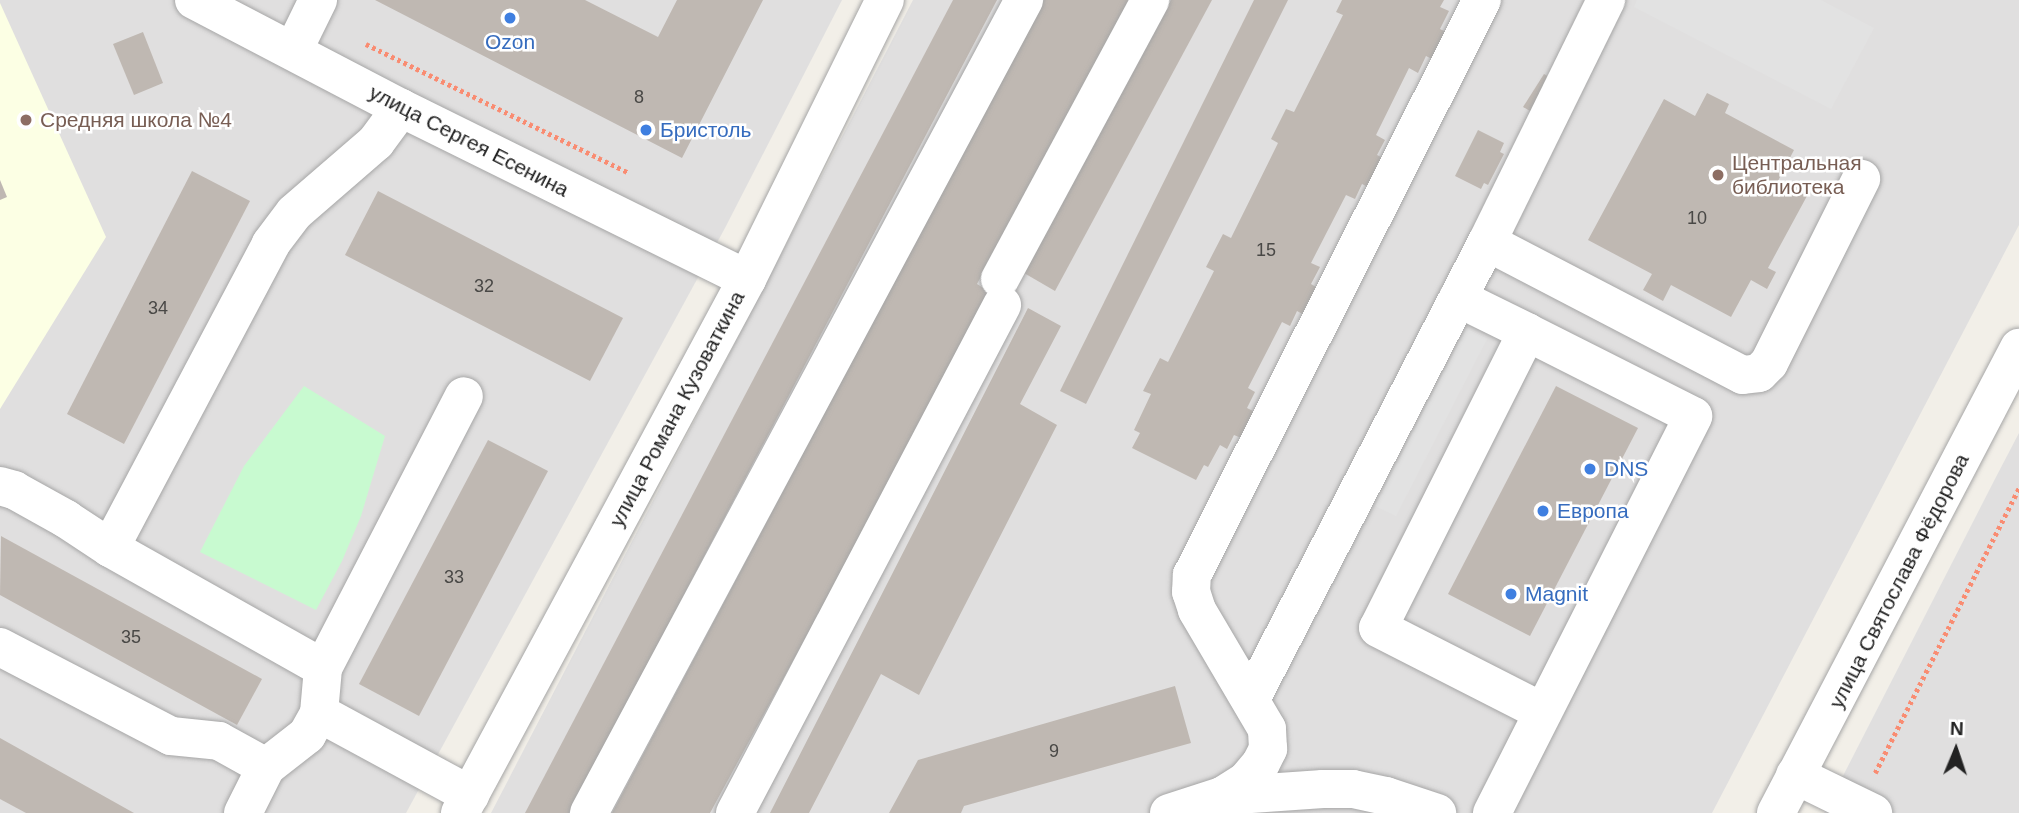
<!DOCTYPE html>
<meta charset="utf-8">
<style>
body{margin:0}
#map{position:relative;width:2019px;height:813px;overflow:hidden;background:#f2efe8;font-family:Helvetica,sans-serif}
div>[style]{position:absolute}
.residential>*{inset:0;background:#e0dfdf}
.education>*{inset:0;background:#fcffe4}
.park>*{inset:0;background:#c8fad0}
.parking>*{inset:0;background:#e2e2e2}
.building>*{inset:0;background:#bfb8b2}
.path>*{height:4.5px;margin-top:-2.25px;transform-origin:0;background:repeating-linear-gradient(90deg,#f98c72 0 3.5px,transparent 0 7px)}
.roads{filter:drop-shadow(0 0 2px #a6a6a6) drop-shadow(0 0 2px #a6a6a6)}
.minor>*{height:38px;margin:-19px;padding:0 19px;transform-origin:19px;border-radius:19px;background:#fff}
.dots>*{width:19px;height:19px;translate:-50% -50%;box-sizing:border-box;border:4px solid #fff;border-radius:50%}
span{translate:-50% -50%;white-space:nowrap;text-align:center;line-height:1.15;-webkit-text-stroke:5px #fff;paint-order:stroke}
.number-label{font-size:18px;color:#494846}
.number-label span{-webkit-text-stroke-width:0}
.shop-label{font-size:21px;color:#366cbe}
.left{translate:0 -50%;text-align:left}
.education-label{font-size:21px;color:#785e54}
.street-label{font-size:21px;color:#222}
.north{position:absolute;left:1921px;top:715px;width:70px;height:70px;-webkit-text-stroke:5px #fff;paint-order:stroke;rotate:2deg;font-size:19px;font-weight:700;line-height:28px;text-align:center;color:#222}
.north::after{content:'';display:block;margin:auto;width:24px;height:32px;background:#222;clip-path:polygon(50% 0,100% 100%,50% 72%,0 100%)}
</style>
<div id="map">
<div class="residential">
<i style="clip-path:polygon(0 0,842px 0,725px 228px,406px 813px,0 813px)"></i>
<i style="clip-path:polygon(913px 0,2019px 0,2019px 225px,1712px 813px,491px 813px)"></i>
<i style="clip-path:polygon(2019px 433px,2019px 813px,1824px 813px,1996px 477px)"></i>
</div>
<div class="education">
<i style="clip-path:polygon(0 3px,106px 237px,0 409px)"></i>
</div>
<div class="park">
<i style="clip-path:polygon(304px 386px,385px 436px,361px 516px,342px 561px,316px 610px,200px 552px,244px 466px)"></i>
</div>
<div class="parking">
<i style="clip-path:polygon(1637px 0,1821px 0,1874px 28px,1831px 109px,1634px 7px)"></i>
<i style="clip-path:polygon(1466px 328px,1487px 339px,1396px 516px,1375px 506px)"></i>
</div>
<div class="building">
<i style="clip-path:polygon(375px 0,585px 0,658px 37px,677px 0,763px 0,682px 158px)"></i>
<i style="clip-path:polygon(953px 0,997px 0,569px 813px,525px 813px)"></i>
<i style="clip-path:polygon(1044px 0,1129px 0,977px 284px,993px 294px,710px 813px,612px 813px)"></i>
<i style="clip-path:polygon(1171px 0,1212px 0,1055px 291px,1024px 273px)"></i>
<i style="clip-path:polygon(1254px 0,1288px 0,1086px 404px,1060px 391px)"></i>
<i style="clip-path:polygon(1342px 0,1444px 0,1440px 7px,1449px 11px,1440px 29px,1450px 34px,1436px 61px,1426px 56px,1418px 73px,1409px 68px,1376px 135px,1385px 140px,1377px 155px,1387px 160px,1372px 189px,1362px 184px,1355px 199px,1346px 195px,1311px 263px,1320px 267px,1311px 284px,1321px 290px,1308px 317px,1297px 311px,1290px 326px,1282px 322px,1248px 388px,1255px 392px,1247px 408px,1259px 414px,1246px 440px,1234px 435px,1227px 449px,1220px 445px,1208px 467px,1204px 465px,1196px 480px,1132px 448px,1140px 433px,1134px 430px,1151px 394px,1143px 391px,1160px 358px,1168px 362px,1214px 271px,1206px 267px,1223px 234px,1231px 238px,1278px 143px,1271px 139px,1286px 109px,1294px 112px,1343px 15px,1336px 12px)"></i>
<i style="clip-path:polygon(143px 32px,163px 83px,134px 95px,113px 44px)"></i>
<i style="clip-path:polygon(1544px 74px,1558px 82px,1537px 115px,1523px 107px)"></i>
<i style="clip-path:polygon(1707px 93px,1729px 104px,1725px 113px,1794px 150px,1778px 181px,1807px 196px,1768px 268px,1776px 272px,1767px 289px,1751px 280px,1731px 317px,1671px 285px,1663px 301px,1643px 290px,1652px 274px,1588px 240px,1664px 99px,1695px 116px)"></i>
<i style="clip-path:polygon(1478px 130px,1504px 143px,1500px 152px,1504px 154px,1488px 185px,1484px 183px,1481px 189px,1455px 176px)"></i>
<i style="clip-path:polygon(192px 171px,250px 201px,124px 444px,67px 414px)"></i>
<i style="clip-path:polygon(0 180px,7px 197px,0 200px)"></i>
<i style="clip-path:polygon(378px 191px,623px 318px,590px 381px,345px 255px)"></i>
<i style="clip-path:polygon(1028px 308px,1061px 326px,1020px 404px,1057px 425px,919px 695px,881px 674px,809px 813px,770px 813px)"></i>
<i style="clip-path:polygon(1556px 386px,1638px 428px,1530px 636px,1448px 594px)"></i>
<i style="clip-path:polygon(488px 440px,548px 471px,419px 716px,359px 684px)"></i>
<i style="clip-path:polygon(1px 536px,262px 679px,237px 725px,0 595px)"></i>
<i style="clip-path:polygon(1175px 686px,1191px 743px,964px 806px,961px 813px,889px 813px,918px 760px)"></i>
<i style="clip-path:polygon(0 738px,134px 813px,26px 813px,0 799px)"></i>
</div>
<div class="path">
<i style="left:366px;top:44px;width:293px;rotate:26.1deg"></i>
<i style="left:1875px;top:773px;width:319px;rotate:-63.2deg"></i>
</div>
<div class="roads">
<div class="minor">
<i style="left:194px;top:0;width:233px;rotate:27.6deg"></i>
<i style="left:401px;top:108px;width:386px;rotate:26.3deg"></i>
<i style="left:293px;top:51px;width:57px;rotate:-63.9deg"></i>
<i style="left:401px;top:108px;width:42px;rotate:126.3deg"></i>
<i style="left:376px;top:142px;width:108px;rotate:139.1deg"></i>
<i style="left:294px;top:213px;width:39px;rotate:127deg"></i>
<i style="left:271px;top:244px;width:344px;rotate:117.9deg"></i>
<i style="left:110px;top:548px;width:244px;rotate:29.4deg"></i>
<i style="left:323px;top:668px;width:45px;rotate:95.1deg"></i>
<i style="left:319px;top:713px;width:172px;rotate:28.5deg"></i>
<i style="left:1487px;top:242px;width:288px;rotate:27.5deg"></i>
<i style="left:1743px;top:375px;width:16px;rotate:-7deg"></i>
<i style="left:1759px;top:373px;width:14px;rotate:-45deg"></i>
<i style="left:1769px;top:363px;width:206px;rotate:-63.4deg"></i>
<i style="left:1000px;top:279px;width:317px;rotate:-61.7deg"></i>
<i style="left:1458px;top:298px;width:77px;rotate:26.2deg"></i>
<i style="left:0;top:486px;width:15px;rotate:16deg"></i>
<i style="left:14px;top:490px;width:60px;rotate:29.1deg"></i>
<i style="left:66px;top:519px;width:53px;rotate:33.4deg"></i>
<i style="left:0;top:647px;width:193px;rotate:27.5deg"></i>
<i style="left:171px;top:736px;width:48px;rotate:5.9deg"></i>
<i style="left:219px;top:741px;width:54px;rotate:29deg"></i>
<i style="left:323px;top:668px;width:306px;rotate:-62.6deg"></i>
<i style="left:1251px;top:699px;width:514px;rotate:-62.69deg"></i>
<i style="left:1487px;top:242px;width:270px;rotate:-63.8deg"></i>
<i style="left:1795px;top:775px;width:87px;rotate:26deg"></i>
<i style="left:1222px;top:796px;width:28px;rotate:-32deg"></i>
<i style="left:1246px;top:781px;width:23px;rotate:-50deg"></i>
<i style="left:1261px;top:763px;width:16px;rotate:-63deg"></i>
<i style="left:1268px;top:749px;width:20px;rotate:-93deg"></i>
<i style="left:1267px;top:729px;width:138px;rotate:-120.5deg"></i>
<i style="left:1197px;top:610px;width:19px;rotate:-108deg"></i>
<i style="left:1191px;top:592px;width:17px;rotate:-87deg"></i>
<i style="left:1192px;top:575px;width:644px;rotate:-63.24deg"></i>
<i style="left:243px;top:813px;width:51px;rotate:-63.4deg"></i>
<i style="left:266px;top:767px;width:52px;rotate:-38deg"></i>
<i style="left:307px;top:735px;width:25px;rotate:-61deg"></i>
<i style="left:460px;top:813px;width:606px;rotate:-61.74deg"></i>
<i style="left:747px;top:279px;width:311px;rotate:-63.7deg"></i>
<i style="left:589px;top:813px;width:922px;rotate:-61.85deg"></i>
<i style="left:735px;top:813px;width:574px;rotate:-62.27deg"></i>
<i style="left:1169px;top:813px;width:56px;rotate:-17.8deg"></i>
<i style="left:1222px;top:796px;width:101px;rotate:-4deg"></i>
<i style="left:1323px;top:789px;width:30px"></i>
<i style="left:1353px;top:789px;width:34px;rotate:12deg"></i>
<i style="left:1386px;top:796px;width:54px;rotate:18.4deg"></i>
<i style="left:1492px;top:813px;width:445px;rotate:-63.1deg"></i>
<i style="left:1693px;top:416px;width:186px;rotate:-153.2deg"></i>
<i style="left:1527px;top:332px;width:331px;rotate:116.7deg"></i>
<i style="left:1378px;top:628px;width:185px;rotate:27deg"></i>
<i style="left:1776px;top:813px;width:525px;rotate:-62.41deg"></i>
</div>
</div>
<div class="dots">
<i style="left:510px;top:18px;background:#3f7fe0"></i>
<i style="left:26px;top:120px;background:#8d6e63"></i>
<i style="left:646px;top:130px;background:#3f7fe0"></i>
<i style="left:1718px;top:175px;background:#8d6e63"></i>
<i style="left:1590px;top:469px;background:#3f7fe0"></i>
<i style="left:1543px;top:511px;background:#3f7fe0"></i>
<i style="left:1511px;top:594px;background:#3f7fe0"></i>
</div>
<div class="number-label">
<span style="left:639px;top:97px">8</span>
<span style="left:1697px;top:218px">10</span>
<span style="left:1266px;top:250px">15</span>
<span style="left:484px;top:286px">32</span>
<span style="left:158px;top:308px">34</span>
<span style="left:454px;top:577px">33</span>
<span style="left:131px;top:637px">35</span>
<span style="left:1054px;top:751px">9</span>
</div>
<div class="shop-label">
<span style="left:510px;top:42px">Ozon</span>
<span class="left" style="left:660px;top:130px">Бристоль</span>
<span class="left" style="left:1604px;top:469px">DNS</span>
<span class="left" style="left:1557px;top:511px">Европа</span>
<span class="left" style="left:1525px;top:594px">Magnit</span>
</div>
<div class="education-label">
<span class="left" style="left:40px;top:120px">Средняя школа №4</span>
<span class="left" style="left:1732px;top:175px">Центральная<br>библиотека</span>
</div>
<div class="street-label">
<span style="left:469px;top:141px;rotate:27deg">улица Сергея Есенина</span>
<span style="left:677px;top:409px;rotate:-62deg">улица Романа Кузоваткина</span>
<span style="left:1899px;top:581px;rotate:-63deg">улица Святослава Фёдорова</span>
</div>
<div class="north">N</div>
</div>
